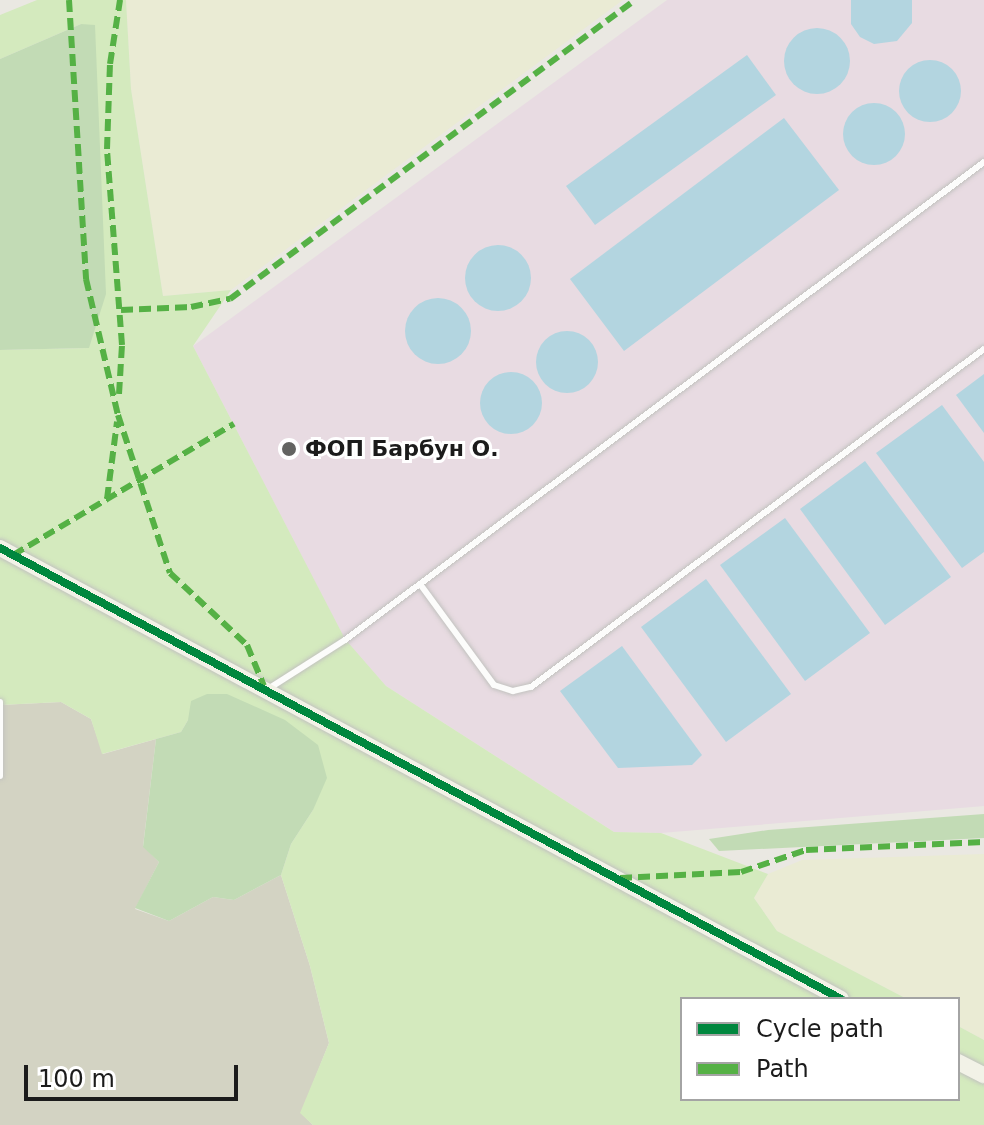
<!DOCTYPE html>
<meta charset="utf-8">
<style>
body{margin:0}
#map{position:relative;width:984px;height:1125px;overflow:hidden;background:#eae8e2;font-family:"DejaVu Sans",sans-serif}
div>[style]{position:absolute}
.industrial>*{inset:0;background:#e8dbe2}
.construction>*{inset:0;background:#d3d3c3}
.farmland>*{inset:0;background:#eaebd4}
.grass>*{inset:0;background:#d4eabe}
.forest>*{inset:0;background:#c2dbb5}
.water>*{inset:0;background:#b3d5e0}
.round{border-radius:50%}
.roads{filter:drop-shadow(0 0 2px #c2c2bf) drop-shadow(0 0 2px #c2c2bf)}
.lane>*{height:6px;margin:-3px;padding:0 3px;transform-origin:3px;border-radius:3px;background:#fcfcfb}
.secondary>*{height:16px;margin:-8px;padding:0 8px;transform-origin:8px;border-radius:8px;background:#f2f2e7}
.quiet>*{height:6px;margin-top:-3px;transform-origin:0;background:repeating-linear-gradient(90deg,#55b145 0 12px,transparent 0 18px)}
.cycleway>*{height:8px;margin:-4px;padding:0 4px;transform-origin:4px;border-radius:4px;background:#00873e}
.dots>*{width:22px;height:22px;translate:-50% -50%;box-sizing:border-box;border:4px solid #fff;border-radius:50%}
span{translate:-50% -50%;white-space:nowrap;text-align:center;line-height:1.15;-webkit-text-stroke:6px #fff;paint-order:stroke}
.poi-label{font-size:22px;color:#1b1b1b;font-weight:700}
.left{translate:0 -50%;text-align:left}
.legend{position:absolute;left:680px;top:997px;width:280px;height:104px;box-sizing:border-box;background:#fff;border:2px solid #a4a4a4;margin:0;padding:10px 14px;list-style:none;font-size:24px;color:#1b1b1b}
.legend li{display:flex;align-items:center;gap:16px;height:40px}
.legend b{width:40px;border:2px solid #a4a4a4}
.scale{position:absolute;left:24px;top:1065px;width:214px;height:36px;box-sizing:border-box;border:4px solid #1b1b1b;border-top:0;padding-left:10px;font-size:24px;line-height:28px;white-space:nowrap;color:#1b1b1b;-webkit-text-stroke:6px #fff;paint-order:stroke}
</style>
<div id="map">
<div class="industrial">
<i style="clip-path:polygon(667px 0,984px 0,984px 806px,661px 833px,614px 832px,386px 686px,345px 640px,193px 346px)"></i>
</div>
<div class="construction">
<i style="clip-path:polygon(61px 702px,91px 719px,103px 754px,156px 739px,143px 846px,159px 862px,135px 909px,169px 921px,213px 897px,234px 900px,281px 875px,310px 966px,329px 1043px,301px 1113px,313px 1125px,0 1125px,0 705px)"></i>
</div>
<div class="farmland">
<i style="clip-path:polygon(126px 0,623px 0,231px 290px,163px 296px,131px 89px)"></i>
<i style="clip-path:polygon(984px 854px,984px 1040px,958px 1026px,958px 999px,907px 999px,777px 931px,754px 898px,768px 874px,802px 860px)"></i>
</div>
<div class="grass">
<i style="clip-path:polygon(37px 0,126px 0,131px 89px,163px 296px,231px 290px,193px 346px,345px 639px,386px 686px,614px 832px,661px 833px,768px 874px,754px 898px,777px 931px,907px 999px,682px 999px,682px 1099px,958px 1099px,958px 1026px,984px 1040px,984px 1125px,313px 1125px,300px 1113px,329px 1043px,310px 966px,281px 875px,291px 844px,313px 810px,188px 720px,181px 732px,102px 754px,91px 719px,61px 702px,0 705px,0 350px,89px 348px,81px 24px,0 59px,0 15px)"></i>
</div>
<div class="forest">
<i style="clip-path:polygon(81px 24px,95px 25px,106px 294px,89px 348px,0 350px,0 59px)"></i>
<i style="clip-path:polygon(207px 694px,227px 694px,285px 720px,318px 745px,327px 778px,313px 810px,291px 844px,281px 875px,234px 900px,213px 897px,169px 921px,135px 908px,159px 862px,143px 847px,156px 739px,181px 732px,188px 720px,191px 701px)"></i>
<i style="clip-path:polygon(984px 814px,984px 838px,719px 851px,709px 839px,768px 830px)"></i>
</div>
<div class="water">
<i style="clip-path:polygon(851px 0,912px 0,912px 23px,897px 41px,874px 44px,860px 37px,851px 24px)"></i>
<i class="round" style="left:784px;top:28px;width:66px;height:66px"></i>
<i style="clip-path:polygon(747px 55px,776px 95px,595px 225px,566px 186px)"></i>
<i class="round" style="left:899px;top:60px;width:62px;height:62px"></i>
<i class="round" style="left:843px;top:103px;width:62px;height:62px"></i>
<i style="clip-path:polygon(784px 118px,839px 190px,624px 351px,570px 279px)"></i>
<i class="round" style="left:465px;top:245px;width:66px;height:66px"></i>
<i class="round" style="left:405px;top:298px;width:66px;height:66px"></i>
<i class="round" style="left:536px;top:331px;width:62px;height:62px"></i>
<i class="round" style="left:480px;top:372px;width:62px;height:62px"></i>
<i style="clip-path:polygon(984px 374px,984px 433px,956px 395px)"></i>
<i style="clip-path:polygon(942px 405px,984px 462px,984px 552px,962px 568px,876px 453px)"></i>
<i style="clip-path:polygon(865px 461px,951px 577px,885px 625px,800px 509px)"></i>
<i style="clip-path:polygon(785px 518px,870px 633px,805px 681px,720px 565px)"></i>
<i style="clip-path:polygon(706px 579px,791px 694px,726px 742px,641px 627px)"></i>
<i style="clip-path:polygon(622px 646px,702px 755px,692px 765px,618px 768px,560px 691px)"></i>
</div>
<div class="roads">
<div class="lane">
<i style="left:420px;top:584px;width:125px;rotate:53.8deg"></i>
<i style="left:494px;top:685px;width:20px;rotate:18deg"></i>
<i style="left:513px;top:691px;width:18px;rotate:-13deg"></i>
<i style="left:531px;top:687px;width:565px;rotate:-36.73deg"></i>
<i style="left:268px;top:689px;width:91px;rotate:-32.5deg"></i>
<i style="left:345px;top:640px;width:798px;rotate:-36.8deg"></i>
<i style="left:0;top:702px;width:74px;rotate:90deg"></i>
</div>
<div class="secondary">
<i style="left:0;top:548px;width:954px;rotate:28.2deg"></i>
<i style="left:958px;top:1062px;width:29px;rotate:27deg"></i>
</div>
</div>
<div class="quiet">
<i style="left:69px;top:0;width:280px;rotate:86.5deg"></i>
<i style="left:86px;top:279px;width:140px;rotate:76.8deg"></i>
<i style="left:118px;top:415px;width:166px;rotate:71.8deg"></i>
<i style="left:170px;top:573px;width:105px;rotate:43.1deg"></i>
<i style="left:247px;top:645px;width:44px;rotate:67.5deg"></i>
<i style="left:121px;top:310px;width:70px;rotate:-2.5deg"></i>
<i style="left:191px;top:307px;width:40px;rotate:-12deg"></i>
<i style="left:230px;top:299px;width:503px;rotate:-36.44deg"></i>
<i style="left:119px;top:394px;width:49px;rotate:-86.5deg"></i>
<i style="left:122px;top:345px;width:197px;rotate:-94.4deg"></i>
<i style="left:107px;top:149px;width:85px;rotate:-88deg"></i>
<i style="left:110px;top:64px;width:65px;rotate:-81.1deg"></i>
<i style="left:107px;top:499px;width:78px;rotate:-82.6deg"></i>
<i style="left:13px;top:555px;width:257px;rotate:-30.7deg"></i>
<i style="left:620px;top:878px;width:121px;rotate:-2.8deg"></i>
<i style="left:741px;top:872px;width:69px;rotate:-18.7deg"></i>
<i style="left:806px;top:850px;width:178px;rotate:-2.6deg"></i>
</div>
<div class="cycleway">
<i style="left:0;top:548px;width:954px;rotate:28.2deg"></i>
</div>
<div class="dots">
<i style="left:289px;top:449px;background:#636361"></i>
</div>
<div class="poi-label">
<span class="left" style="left:305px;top:449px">ФОП Барбун О.</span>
</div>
<ul class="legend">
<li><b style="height:10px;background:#00873e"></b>Cycle path</li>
<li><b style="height:10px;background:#55b145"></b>Path</li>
</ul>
<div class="scale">100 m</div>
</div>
